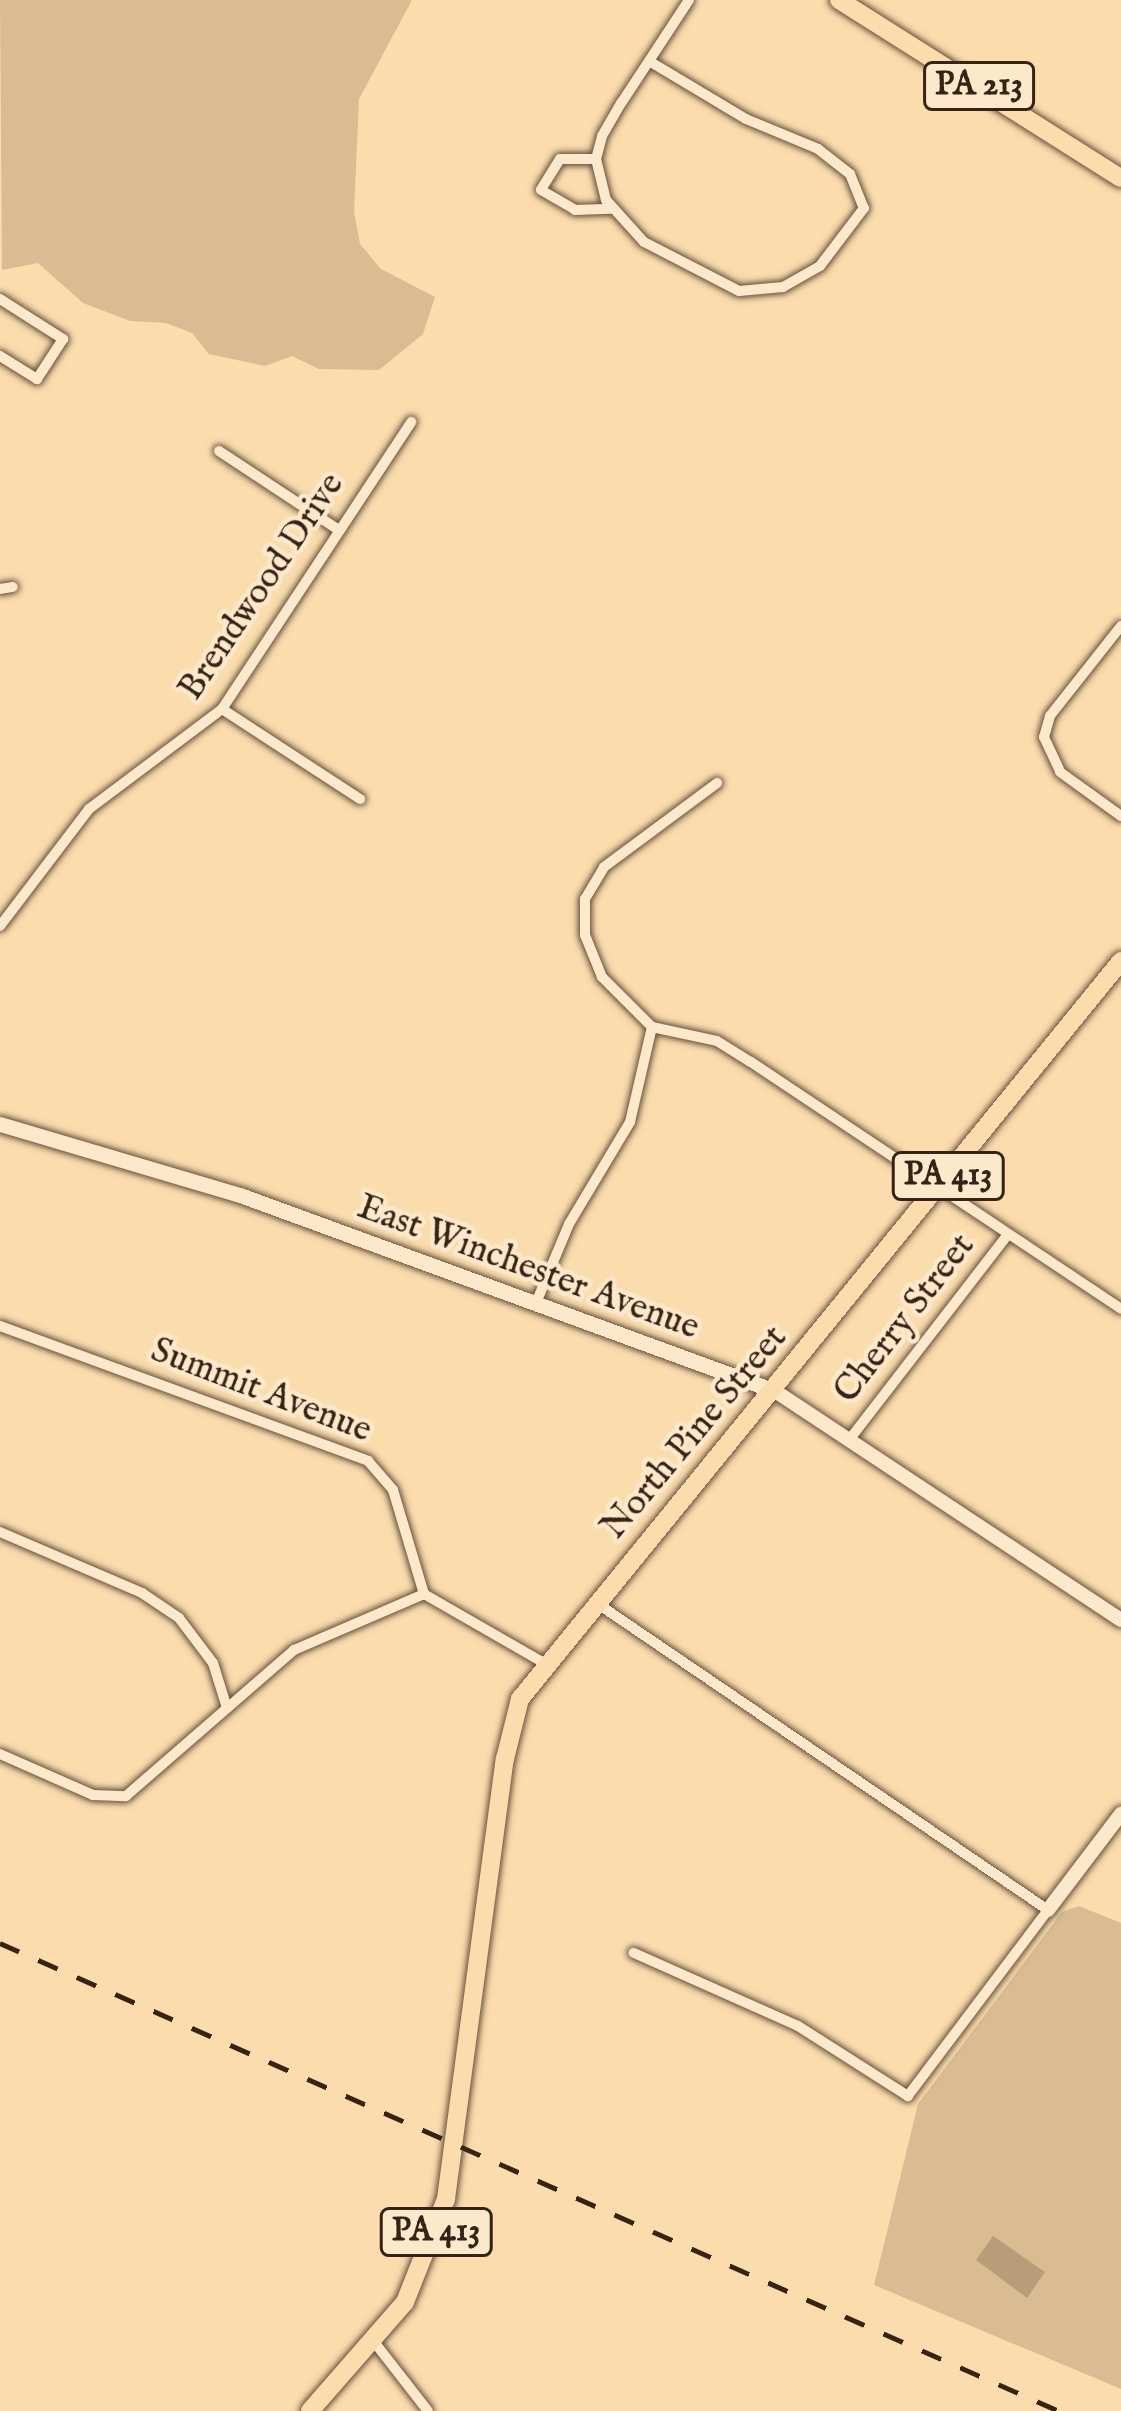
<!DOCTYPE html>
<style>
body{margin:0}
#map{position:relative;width:1121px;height:2411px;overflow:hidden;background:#fbdcad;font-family:"IM FELL English",serif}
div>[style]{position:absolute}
.green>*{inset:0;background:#dabc93}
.water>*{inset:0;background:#b89d7a}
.roads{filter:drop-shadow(0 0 3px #68503c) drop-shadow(0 0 3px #68503c)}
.minor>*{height:10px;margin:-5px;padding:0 5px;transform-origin:5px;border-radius:5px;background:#fce8ca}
.tertiary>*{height:14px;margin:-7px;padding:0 7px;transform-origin:7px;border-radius:7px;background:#fce8ca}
.secondary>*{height:15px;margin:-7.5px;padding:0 7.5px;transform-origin:7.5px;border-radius:7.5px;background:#fce8ca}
.primary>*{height:18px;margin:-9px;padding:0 9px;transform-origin:9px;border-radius:9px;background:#fbdcad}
.rail>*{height:4.5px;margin-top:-2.25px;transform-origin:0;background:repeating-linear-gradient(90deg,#372216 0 21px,transparent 0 42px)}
span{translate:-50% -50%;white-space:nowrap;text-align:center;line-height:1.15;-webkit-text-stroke:9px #fce8ca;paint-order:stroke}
.shield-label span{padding:3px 9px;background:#fce8ca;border:3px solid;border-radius:9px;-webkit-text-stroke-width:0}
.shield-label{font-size:33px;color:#372216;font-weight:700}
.street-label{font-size:36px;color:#372216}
</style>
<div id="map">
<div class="green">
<i style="clip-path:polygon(0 0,412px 0,359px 99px,354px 212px,360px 244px,381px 269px,435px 297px,423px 334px,379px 370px,319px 369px,292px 356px,265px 366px,209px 354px,192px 333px,166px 323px,130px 321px,83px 303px,38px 263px,2px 270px)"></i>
<i style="clip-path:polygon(1079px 1906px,1121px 1923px,1121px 2389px,874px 2285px,918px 2104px,1062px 1912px)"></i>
</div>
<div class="water">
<i style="clip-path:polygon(993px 2236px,1045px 2272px,1027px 2298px,976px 2260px)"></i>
</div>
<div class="roads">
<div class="minor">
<i style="left:649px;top:61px;width:113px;rotate:30.9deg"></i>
<i style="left:746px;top:119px;width:78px;rotate:22.6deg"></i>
<i style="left:818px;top:149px;width:41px;rotate:38deg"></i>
<i style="left:850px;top:174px;width:37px;rotate:68deg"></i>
<i style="left:864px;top:208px;width:73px;rotate:127.2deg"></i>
<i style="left:820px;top:266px;width:43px;rotate:150.4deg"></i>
<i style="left:783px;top:287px;width:44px;rotate:174.8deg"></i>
<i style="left:739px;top:291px;width:107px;rotate:-152.7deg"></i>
<i style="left:644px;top:242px;width:57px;rotate:-132.1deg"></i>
<i style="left:606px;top:200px;width:42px;rotate:-103.7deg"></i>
<i style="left:596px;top:159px;width:24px;rotate:-75deg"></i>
<i style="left:602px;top:136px;width:39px;rotate:-60deg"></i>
<i style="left:622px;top:102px;width:122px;rotate:-56.7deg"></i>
<i style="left:596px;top:159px;width:36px;rotate:180deg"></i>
<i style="left:560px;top:159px;width:36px;rotate:122deg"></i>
<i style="left:541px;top:190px;width:39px;rotate:30deg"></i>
<i style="left:575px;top:210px;width:36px;rotate:-2deg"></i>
<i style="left:0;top:299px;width:75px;rotate:32.4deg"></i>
<i style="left:63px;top:339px;width:48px;rotate:123deg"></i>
<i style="left:37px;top:379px;width:44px;rotate:-148.1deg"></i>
<i style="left:219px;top:451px;width:144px;rotate:33.4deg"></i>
<i style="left:0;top:589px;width:13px;rotate:-9deg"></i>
<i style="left:1121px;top:626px;width:115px;rotate:128.3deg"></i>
<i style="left:1050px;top:716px;width:22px;rotate:106deg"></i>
<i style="left:1044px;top:737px;width:38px;rotate:65deg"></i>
<i style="left:1060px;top:772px;width:75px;rotate:35.8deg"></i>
<i style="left:222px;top:709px;width:165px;rotate:33.1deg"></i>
<i style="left:0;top:926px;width:147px;rotate:-52.7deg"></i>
<i style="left:89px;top:809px;width:166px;rotate:-36.9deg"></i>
<i style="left:222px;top:709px;width:344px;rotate:-56.6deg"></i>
<i style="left:652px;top:1027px;width:66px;rotate:12.2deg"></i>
<i style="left:717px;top:1041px;width:40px;rotate:32deg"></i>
<i style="left:751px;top:1062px;width:445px;rotate:33.7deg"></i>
<i style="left:536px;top:1303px;width:86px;rotate:-67.3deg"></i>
<i style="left:569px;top:1224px;width:119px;rotate:-59.1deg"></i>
<i style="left:630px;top:1122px;width:98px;rotate:-77deg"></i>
<i style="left:652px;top:1027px;width:71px;rotate:-135deg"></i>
<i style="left:602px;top:977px;width:45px;rotate:-112deg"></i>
<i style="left:585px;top:935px;width:36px;rotate:-90deg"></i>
<i style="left:585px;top:899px;width:37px;rotate:-59deg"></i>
<i style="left:604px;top:867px;width:141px;rotate:-36.6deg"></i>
<i style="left:0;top:1326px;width:392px;rotate:20.1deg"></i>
<i style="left:368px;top:1461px;width:38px;rotate:49deg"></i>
<i style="left:393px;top:1490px;width:109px;rotate:73.4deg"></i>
<i style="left:424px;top:1594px;width:138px;rotate:29.9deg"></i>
<i style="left:849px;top:1440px;width:260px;rotate:-52.3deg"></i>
<i style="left:0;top:1532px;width:155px;rotate:23.2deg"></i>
<i style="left:142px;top:1593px;width:45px;rotate:34deg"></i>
<i style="left:179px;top:1618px;width:56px;rotate:52.9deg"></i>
<i style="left:213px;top:1663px;width:47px;rotate:72.7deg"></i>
<i style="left:598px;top:1604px;width:544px;rotate:34.22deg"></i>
<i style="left:1048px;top:1910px;width:233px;rotate:127deg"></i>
<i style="left:908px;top:2096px;width:130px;rotate:-147.5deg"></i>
<i style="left:798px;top:2026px;width:180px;rotate:-156deg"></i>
<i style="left:0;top:1754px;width:102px;rotate:23.8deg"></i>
<i style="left:93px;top:1795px;width:33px;rotate:2deg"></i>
<i style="left:126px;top:1796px;width:223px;rotate:-41deg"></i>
<i style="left:294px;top:1650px;width:142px;rotate:-23.3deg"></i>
<i style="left:375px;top:2343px;width:86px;rotate:52.1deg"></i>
</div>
<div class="tertiary">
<i style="left:775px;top:1391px;width:415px;rotate:33.5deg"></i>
<i style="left:1048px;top:1910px;width:121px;rotate:-52.8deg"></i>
</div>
<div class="secondary">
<i style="left:0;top:1124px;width:250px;rotate:16.5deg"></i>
<i style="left:240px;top:1195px;width:570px;rotate:20.12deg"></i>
</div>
<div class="primary">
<i style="left:839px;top:0;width:333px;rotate:32.3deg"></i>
<i style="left:310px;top:2411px;width:145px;rotate:-48.9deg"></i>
<i style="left:405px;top:2302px;width:111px;rotate:-68.3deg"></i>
<i style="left:446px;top:2199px;width:444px;rotate:-82.4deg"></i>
<i style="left:505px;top:1759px;width:62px;rotate:-76deg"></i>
<i style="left:520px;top:1699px;width:952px;rotate:-50.84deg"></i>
</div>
</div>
<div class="rail">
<i style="left:0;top:1943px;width:1158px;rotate:23.84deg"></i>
</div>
<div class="shield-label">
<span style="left:979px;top:86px">PA 213</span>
<span style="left:948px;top:1176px">PA 413</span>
<span style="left:436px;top:2232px">PA 413</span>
</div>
<div class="street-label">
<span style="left:262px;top:587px;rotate:-56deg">Brendwood Drive</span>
<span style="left:528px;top:1268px;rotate:20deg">East Winchester Avenue</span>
<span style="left:905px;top:1319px;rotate:-52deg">Cherry Street</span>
<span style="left:261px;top:1391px;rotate:21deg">Summit Avenue</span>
<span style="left:695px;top:1433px;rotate:-50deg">North Pine Street</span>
</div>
</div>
